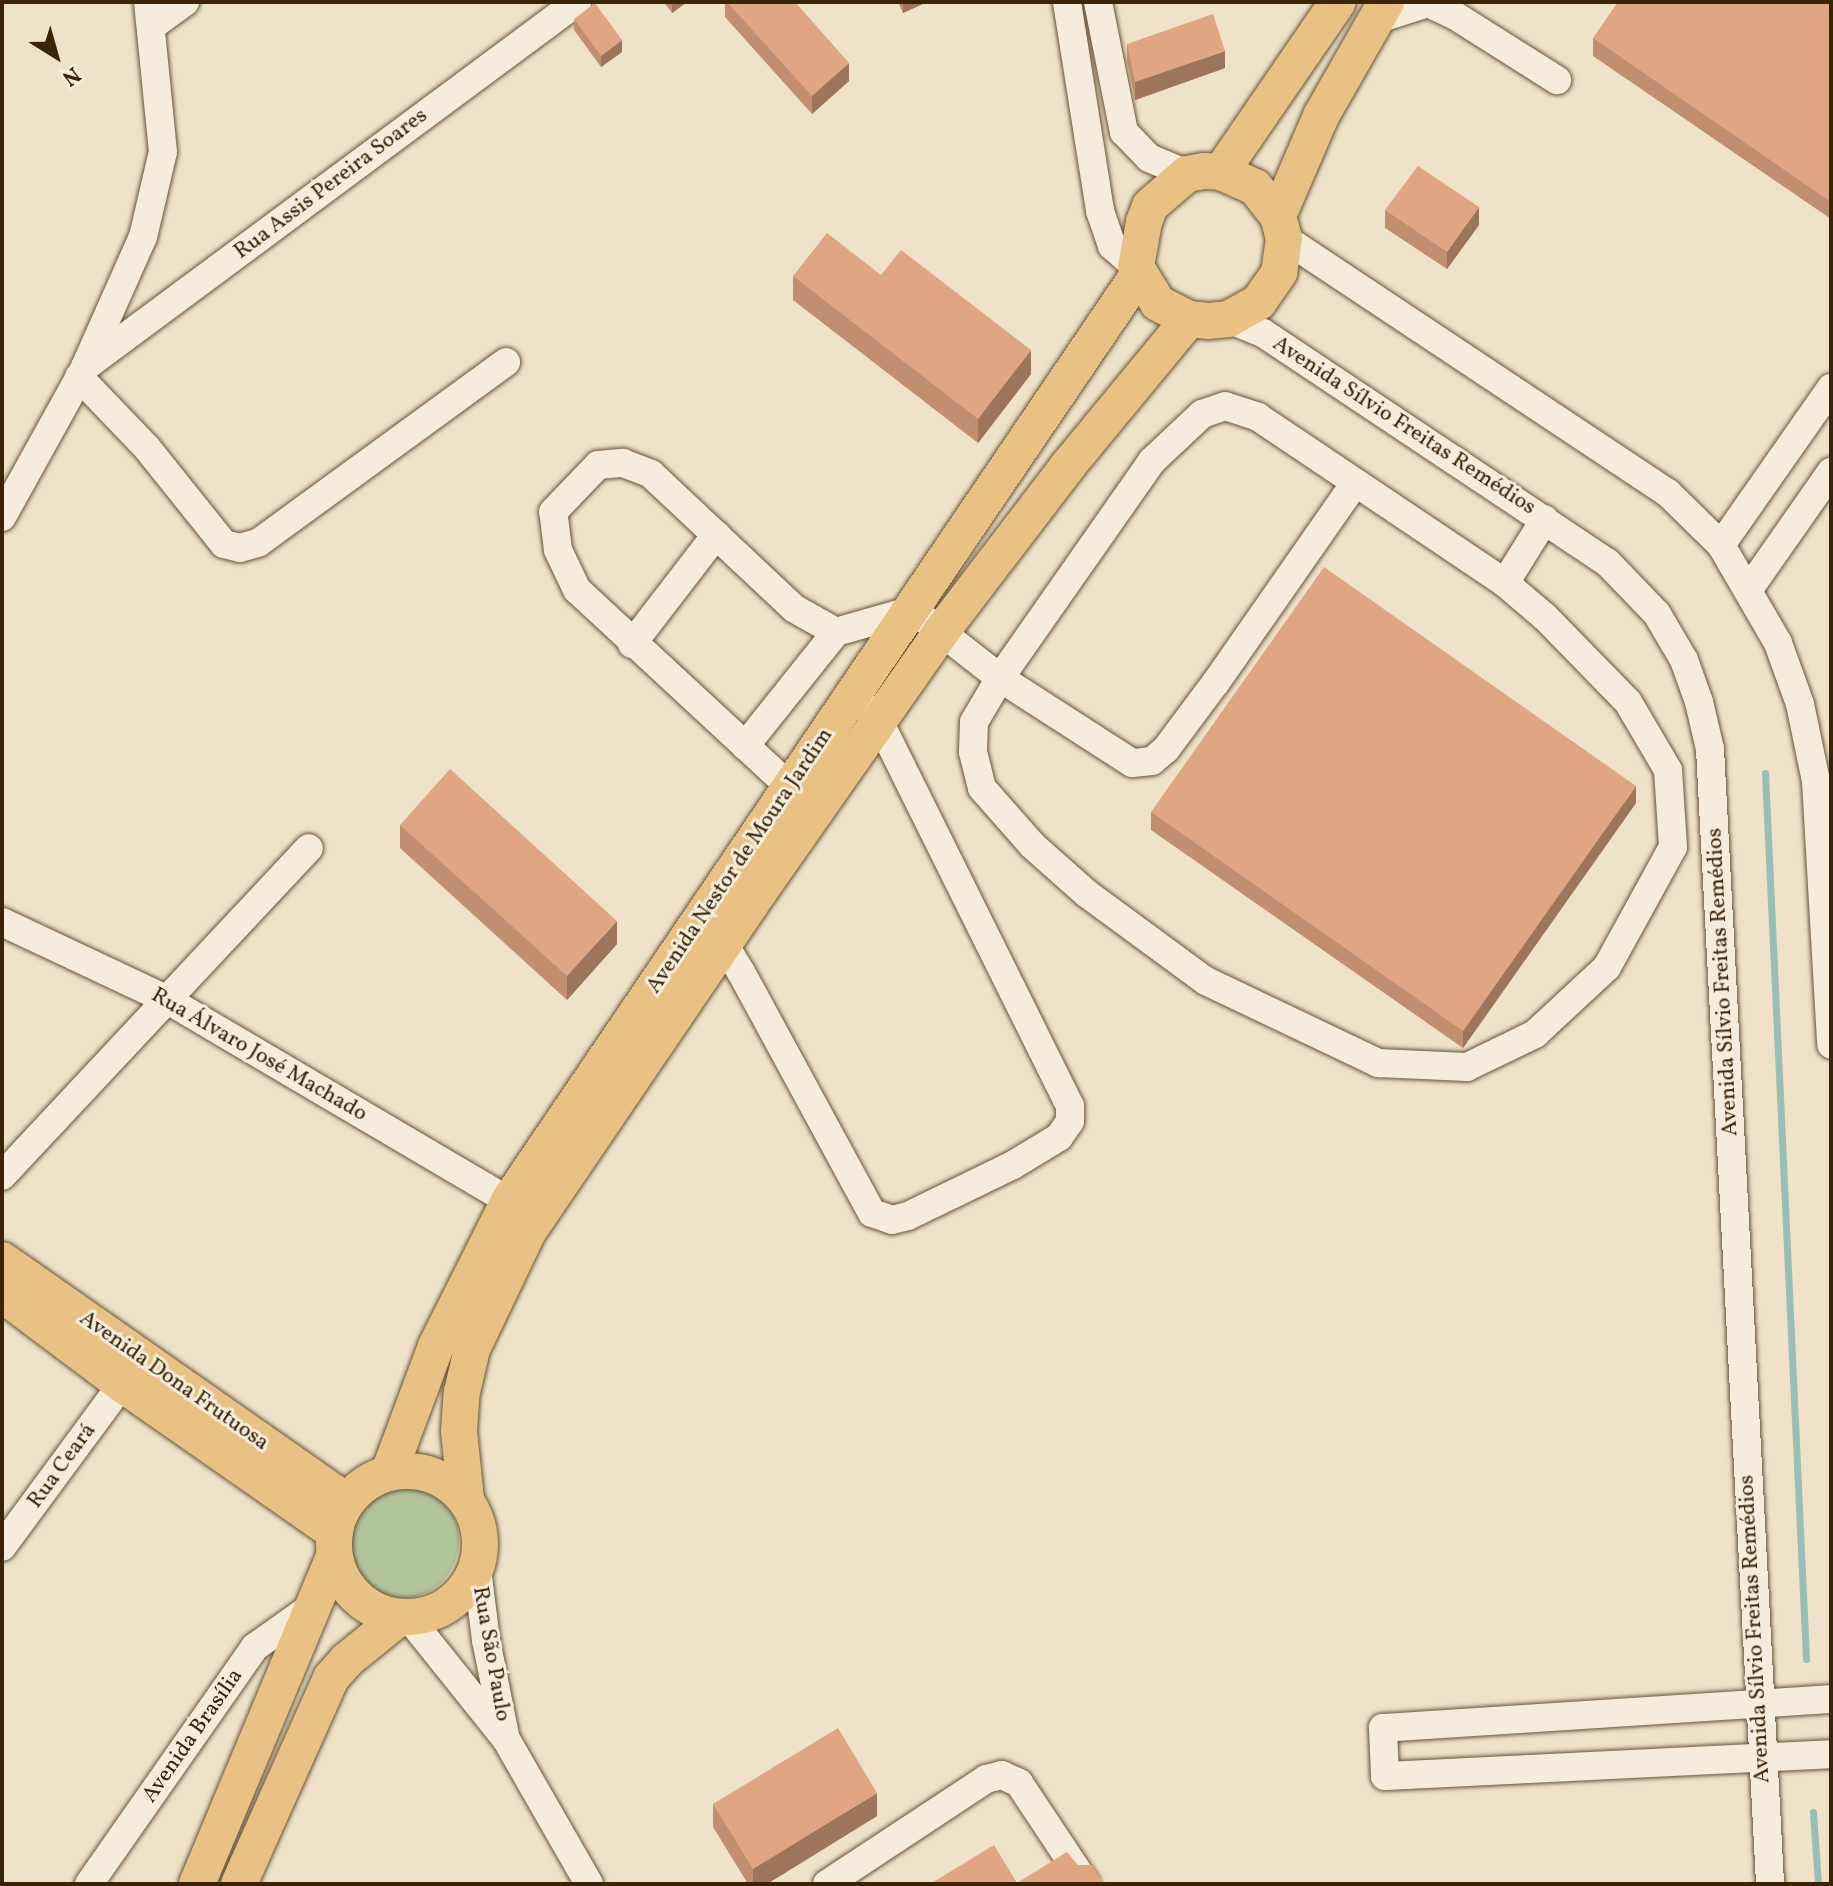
<!DOCTYPE html>
<meta charset="utf-8">
<style>
body{margin:0}
#map{position:relative;width:1833px;height:1886px;overflow:hidden;background:#efe2c9;font-family:Vollkorn,serif}
div>[style]{position:absolute}
.green>*{inset:0;background:#b2c49c}
.round{border-radius:50%}
.stream>*{height:7px;margin:-3.5px;padding:0 3.5px;transform-origin:3.5px;border-radius:3.5px;background:#9abeb5}
.roads{filter:drop-shadow(0 0 2px #675338) drop-shadow(0 0 2px #675338)}
.minor>*{height:28px;margin:-14px;padding:0 14px;transform-origin:14px;border-radius:14px;background:#f5ecdc}
.major>*{height:36px;margin:-18px;padding:0 18px;transform-origin:18px;border-radius:18px;background:#e8c184}
.major>.ring{margin:-18px;padding:0;box-sizing:content-box;background:none;border:36px solid #e8c184;border-radius:50%}
.wall>*{inset:0;background:#c18e71}
.shaded-wall>*{inset:0;background:#9d745c}
.building>*{inset:0;background:#e0a583}
span{translate:-50% -50%;white-space:nowrap;text-align:center;line-height:1.15;-webkit-text-stroke:6px #f5ecdc;paint-order:stroke}
.street-label{font-size:22px;color:#3a2307}
.frame{position:absolute;inset:0;border:4px solid #3a2307;pointer-events:none}
.north{position:absolute;left:16px;top:16px;width:80px;height:80px;-webkit-text-stroke:6px #f5ecdc;paint-order:stroke;rotate:143deg;font-size:22px;font-weight:700;line-height:32px;text-align:center;color:#3a2307}
.north::after{content:'';display:block;margin:auto;width:28px;height:36px;background:#3a2307;clip-path:polygon(50% 0,100% 100%,50% 72%,0 100%)}
</style>
<div id="map">
<div class="green">
<i class="round" style="left:345px;top:1484px;width:114px;height:114px"></i>
</div>
<div class="stream">
<i style="left:1765px;top:773px;width:887px;rotate:87.35deg"></i>
<i style="left:1813px;top:1812px;width:72px;rotate:86deg"></i>
</div>
<div class="roads">
<div class="minor">
<i style="left:1067px;top:2px;width:212px;rotate:81deg"></i>
<i style="left:1100px;top:211px;width:37px;rotate:71deg"></i>
<i style="left:1112px;top:246px;width:32px;rotate:41deg"></i>
<i style="left:1098px;top:2px;width:133px;rotate:78.7deg"></i>
<i style="left:1124px;top:132px;width:36px;rotate:46deg"></i>
<i style="left:1149px;top:158px;width:41px;rotate:22.8deg"></i>
<i style="left:1375px;top:20px;width:56px;rotate:-17.8deg"></i>
<i style="left:1428px;top:3px;width:29px;rotate:25deg"></i>
<i style="left:1454px;top:15px;width:122px;rotate:32.3deg"></i>
<i style="left:152px;top:26px;width:41px;rotate:-36deg"></i>
<i style="left:1284px;top:238px;width:461px;rotate:33.6deg"></i>
<i style="left:1668px;top:493px;width:74px;rotate:44.5deg"></i>
<i style="left:1721px;top:545px;width:113px;rotate:59.8deg"></i>
<i style="left:1778px;top:643px;width:65px;rotate:70.2deg"></i>
<i style="left:1800px;top:704px;width:79px;rotate:78.3deg"></i>
<i style="left:1816px;top:781px;width:264px;rotate:86.7deg"></i>
<i style="left:1228px;top:319px;width:38px;rotate:22deg"></i>
<i style="left:1263px;top:333px;width:413px;rotate:33.7deg"></i>
<i style="left:1607px;top:562px;width:72px;rotate:46.1deg"></i>
<i style="left:1657px;top:614px;width:53px;rotate:59.6deg"></i>
<i style="left:1684px;top:660px;width:45px;rotate:70.3deg"></i>
<i style="left:1699px;top:702px;width:48px;rotate:76.8deg"></i>
<i style="left:1710px;top:749px;width:1137px;rotate:86.97deg"></i>
<i style="left:85px;top:367px;width:613px;rotate:-36.57deg"></i>
<i style="left:79px;top:377px;width:98px;rotate:46.2deg"></i>
<i style="left:147px;top:448px;width:123px;rotate:51.3deg"></i>
<i style="left:224px;top:544px;width:16px;rotate:14deg"></i>
<i style="left:240px;top:548px;width:19px;rotate:-16deg"></i>
<i style="left:258px;top:543px;width:307px;rotate:-36.1deg"></i>
<i style="left:1355px;top:483px;width:243px;rotate:124.9deg"></i>
<i style="left:1216px;top:682px;width:84px;rotate:126.7deg"></i>
<i style="left:1166px;top:749px;width:18px;rotate:139deg"></i>
<i style="left:1152px;top:761px;width:20px;rotate:174deg"></i>
<i style="left:1132px;top:763px;width:157px;rotate:-147.2deg"></i>
<i style="left:1000px;top:678px;width:51px;rotate:120.6deg"></i>
<i style="left:974px;top:722px;width:30px;rotate:92deg"></i>
<i style="left:973px;top:752px;width:37px;rotate:76deg"></i>
<i style="left:982px;top:788px;width:76px;rotate:48.7deg"></i>
<i style="left:1032px;top:845px;width:72px;rotate:41.6deg"></i>
<i style="left:1086px;top:893px;width:149px;rotate:36.3deg"></i>
<i style="left:1206px;top:981px;width:191px;rotate:25.5deg"></i>
<i style="left:1378px;top:1063px;width:89px;rotate:2.6deg"></i>
<i style="left:1467px;top:1067px;width:76px;rotate:-25.9deg"></i>
<i style="left:1535px;top:1034px;width:98px;rotate:-42.9deg"></i>
<i style="left:1607px;top:967px;width:137px;rotate:-61.2deg"></i>
<i style="left:1673px;top:847px;width:77px;rotate:-93.7deg"></i>
<i style="left:1668px;top:770px;width:79px;rotate:-120.5deg"></i>
<i style="left:1628px;top:702px;width:119px;rotate:-134.3deg"></i>
<i style="left:1545px;top:617px;width:52px;rotate:-139.6deg"></i>
<i style="left:2px;top:517px;width:171px;rotate:-61deg"></i>
<i style="left:85px;top:367px;width:142px;rotate:-66deg"></i>
<i style="left:143px;top:237px;width:87px;rotate:-76.8deg"></i>
<i style="left:163px;top:152px;width:151px;rotate:-95.7deg"></i>
<i style="left:1721px;top:545px;width:192px;rotate:-55deg"></i>
<i style="left:1749px;top:589px;width:143px;rotate:-55deg"></i>
<i style="left:632px;top:644px;width:138px;rotate:-52.4deg"></i>
<i style="left:745px;top:746px;width:146px;rotate:-51.4deg"></i>
<i style="left:804px;top:800px;width:309px;rotate:-137.2deg"></i>
<i style="left:577px;top:590px;width:44px;rotate:-115.4deg"></i>
<i style="left:558px;top:550px;width:38px;rotate:-97deg"></i>
<i style="left:553px;top:512px;width:65px;rotate:-46.2deg"></i>
<i style="left:598px;top:465px;width:25px;rotate:-5deg"></i>
<i style="left:623px;top:463px;width:30px;rotate:21deg"></i>
<i style="left:651px;top:474px;width:197px;rotate:43.2deg"></i>
<i style="left:795px;top:609px;width:47px;rotate:29.3deg"></i>
<i style="left:836px;top:632px;width:80px;rotate:-15.9deg"></i>
<i style="left:913px;top:610px;width:110px;rotate:38deg"></i>
<i style="left:1000px;top:678px;width:265px;rotate:-55deg"></i>
<i style="left:1152px;top:461px;width:69px;rotate:-43.2deg"></i>
<i style="left:1202px;top:414px;width:24px;rotate:-19deg"></i>
<i style="left:1225px;top:406px;width:35px;rotate:18deg"></i>
<i style="left:1258px;top:417px;width:298px;rotate:33.9deg"></i>
<i style="left:1505px;top:583px;width:75px;rotate:-58deg"></i>
<i style="left:2px;top:922px;width:181px;rotate:25.2deg"></i>
<i style="left:166px;top:999px;width:398px;rotate:30.5deg"></i>
<i style="left:710px;top:931px;width:19px;rotate:43deg"></i>
<i style="left:724px;top:944px;width:33px;rotate:59deg"></i>
<i style="left:741px;top:972px;width:274px;rotate:61.5deg"></i>
<i style="left:872px;top:1213px;width:21px;rotate:19deg"></i>
<i style="left:892px;top:1220px;width:16px;rotate:-14deg"></i>
<i style="left:908px;top:1216px;width:117px;rotate:-25.9deg"></i>
<i style="left:1013px;top:1165px;width:54px;rotate:-31.3deg"></i>
<i style="left:1059px;top:1137px;width:19px;rotate:-55deg"></i>
<i style="left:1070px;top:1121px;width:15px;rotate:-90deg"></i>
<i style="left:1070px;top:1106px;width:430px;rotate:-116.4deg"></i>
<i style="left:879px;top:721px;width:16px;rotate:-130deg"></i>
<i style="left:2px;top:1176px;width:449px;rotate:-46.9deg"></i>
<i style="left:2px;top:1547px;width:202px;rotate:-53.6deg"></i>
<i style="left:477px;top:1569px;width:72px;rotate:82.8deg"></i>
<i style="left:486px;top:1640px;width:97px;rotate:78.7deg"></i>
<i style="left:409px;top:1618px;width:155px;rotate:51.3deg"></i>
<i style="left:506px;top:1739px;width:167px;rotate:60.2deg"></i>
<i style="left:1831px;top:1699px;width:449px;rotate:176.3deg"></i>
<i style="left:1383px;top:1728px;width:48px;rotate:87.6deg"></i>
<i style="left:1385px;top:1776px;width:447px;rotate:-2.8deg"></i>
<i style="left:89px;top:1884px;width:289px;rotate:-55deg"></i>
<i style="left:255px;top:1647px;width:72px;rotate:-35.4deg"></i>
<i style="left:827px;top:1884px;width:191px;rotate:-33.4deg"></i>
<i style="left:986px;top:1779px;width:16px;rotate:-14deg"></i>
<i style="left:1002px;top:1775px;width:19px;rotate:25deg"></i>
<i style="left:1019px;top:1783px;width:121px;rotate:56.4deg"></i>
</div>
<div class="major">
<i style="left:1204px;top:171px;width:17px;rotate:3deg"></i>
<i style="left:1221px;top:172px;width:37px;rotate:24deg"></i>
<i style="left:1255px;top:187px;width:37px;rotate:52deg"></i>
<i style="left:1278px;top:216px;width:23px;rotate:75deg"></i>
<i style="left:1284px;top:238px;width:35px;rotate:98deg"></i>
<i style="left:1279px;top:273px;width:35px;rotate:125deg"></i>
<i style="left:1259px;top:302px;width:35px;rotate:151deg"></i>
<i style="left:1228px;top:319px;width:20px;rotate:174deg"></i>
<i style="left:1208px;top:321px;width:19px;rotate:-174deg"></i>
<i style="left:1189px;top:319px;width:35px;rotate:-153deg"></i>
<i style="left:1158px;top:303px;width:42px;rotate:-121.4deg"></i>
<i style="left:1136px;top:267px;width:46px;rotate:-79.9deg"></i>
<i style="left:1144px;top:222px;width:17px;rotate:-69deg"></i>
<i style="left:1150px;top:206px;width:49px;rotate:-40.9deg"></i>
<i style="left:1187px;top:174px;width:17px;rotate:-10deg"></i>
<i style="left:1221px;top:172px;width:206px;rotate:-55.5deg"></i>
<i style="left:1278px;top:216px;width:109px;rotate:-66.7deg"></i>
<i style="left:1321px;top:116px;width:131px;rotate:-60.3deg"></i>
<i style="left:2px;top:1260px;width:421px;rotate:35deg"></i>
<i style="left:2px;top:1294px;width:150px;rotate:36.9deg"></i>
<i style="left:122px;top:1384px;width:259px;rotate:34.9deg"></i>
<i class="ring" style="left:334px;top:1471px;width:110px;height:110px"></i>
<i style="left:389px;top:1472px;width:134px;rotate:-69.5deg"></i>
<i style="left:436px;top:1346px;width:162px;rotate:-63.3deg"></i>
<i style="left:509px;top:1201px;width:1119px;rotate:-55.81deg"></i>
<i style="left:466px;top:1499px;width:68px;rotate:-95.9deg"></i>
<i style="left:459px;top:1431px;width:39px;rotate:-86deg"></i>
<i style="left:462px;top:1392px;width:44px;rotate:-76.9deg"></i>
<i style="left:472px;top:1349px;width:130px;rotate:-64.4deg"></i>
<i style="left:528px;top:1232px;width:395px;rotate:-55.8deg"></i>
<i style="left:750px;top:905px;width:333px;rotate:-55deg"></i>
<i style="left:941px;top:632px;width:208px;rotate:-52.6deg"></i>
<i style="left:1067px;top:467px;width:192px;rotate:-50.5deg"></i>
<i style="left:197px;top:1884px;width:355px;rotate:-67.3deg"></i>
<i style="left:239px;top:1884px;width:226px;rotate:-65.9deg"></i>
<i style="left:331px;top:1678px;width:24px;rotate:-48deg"></i>
<i style="left:347px;top:1660px;width:68px;rotate:-39.1deg"></i>
</div>
</div>
<div class="wall">
<i style="clip-path:polygon(664px 2px,687px 2px,672px 13px)"></i>
<i style="clip-path:polygon(725px 2px,795px 2px,849px 81px,812px 114px,725px 17px)"></i>
<i style="clip-path:polygon(898px 2px,927px 2px,903px 13px)"></i>
<i style="clip-path:polygon(1831px 2px,1831px 219px,1593px 56px,1593px 38px)"></i>
<i style="clip-path:polygon(574px 19px,622px 52px,601px 67px,574px 30px)"></i>
<i style="clip-path:polygon(1127px 44px,1225px 68px,1135px 100px,1127px 62px)"></i>
<i style="clip-path:polygon(1385px 210px,1479px 225px,1447px 269px,1385px 228px)"></i>
<i style="clip-path:polygon(881px 275px,1031px 374px,978px 443px,793px 300px,793px 276px)"></i>
<i style="clip-path:polygon(1636px 803px,1463px 1048px,1151px 830px,1151px 812px)"></i>
<i style="clip-path:polygon(400px 825px,617px 944px,567px 1000px,400px 848px)"></i>
<i style="clip-path:polygon(713px 1804px,877px 1816px,767px 1884px,748px 1884px,713px 1827px)"></i>
</div>
<div class="shaded-wall">
<i style="clip-path:polygon(672px 2px,687px 2px,672px 13px)"></i>
<i style="clip-path:polygon(903px 2px,927px 2px,903px 13px)"></i>
<i style="clip-path:polygon(622px 40px,622px 52px,601px 67px,601px 56px)"></i>
<i style="clip-path:polygon(1225px 51px,1225px 68px,1135px 100px,1135px 82px)"></i>
<i style="clip-path:polygon(849px 63px,849px 81px,812px 114px,812px 96px)"></i>
<i style="clip-path:polygon(1479px 207px,1479px 225px,1447px 269px,1447px 252px)"></i>
<i style="clip-path:polygon(1031px 350px,1031px 374px,978px 443px,978px 419px)"></i>
<i style="clip-path:polygon(1636px 786px,1636px 803px,1463px 1048px,1463px 1031px)"></i>
<i style="clip-path:polygon(617px 921px,617px 944px,567px 1000px,567px 976px)"></i>
<i style="clip-path:polygon(877px 1793px,877px 1816px,767px 1884px,753px 1884px,753px 1869px)"></i>
</div>
<div class="building">
<i style="clip-path:polygon(727px 2px,795px 2px,849px 63px,812px 96px)"></i>
<i style="clip-path:polygon(1618px 2px,1831px 2px,1831px 202px,1593px 38px)"></i>
<i style="clip-path:polygon(595px 3px,622px 40px,601px 56px,574px 19px)"></i>
<i style="clip-path:polygon(1213px 14px,1225px 51px,1135px 82px,1127px 44px)"></i>
<i style="clip-path:polygon(1418px 166px,1479px 207px,1447px 252px,1385px 210px)"></i>
<i style="clip-path:polygon(827px 233px,881px 275px,901px 250px,1031px 350px,978px 419px,793px 276px)"></i>
<i style="clip-path:polygon(1324px 567px,1636px 786px,1463px 1031px,1151px 812px)"></i>
<i style="clip-path:polygon(450px 769px,617px 921px,567px 976px,400px 825px)"></i>
<i style="clip-path:polygon(838px 1728px,877px 1793px,753px 1869px,713px 1804px)"></i>
<i style="clip-path:polygon(994px 1845px,1017px 1883px,1067px 1852px,1078px 1865px,1092px 1865px,1104px 1884px,930px 1884px)"></i>
</div>
<div class="street-label">
<span style="left:331px;top:184px;rotate:-37deg">Rua Assis Pereira Soares</span>
<span style="left:1404px;top:426px;rotate:33deg">Avenida Sílvio Freitas Remédios</span>
<span style="left:740px;top:861px;rotate:-56deg">Avenida Nestor de Moura Jardim</span>
<span style="left:1723px;top:982px;rotate:-93deg">Avenida Sílvio Freitas Remédios</span>
<span style="left:259px;top:1055px;rotate:30deg">Rua Álvaro José Machado</span>
<span style="left:174px;top:1381px;rotate:35deg">Avenida Dona Frutuosa</span>
<span style="left:62px;top:1466px;rotate:-54deg">Rua Ceará</span>
<span style="left:1755px;top:1629px;rotate:-93deg">Avenida Sílvio Freitas Remédios</span>
<span style="left:491px;top:1654px;rotate:80deg">Rua São Paulo</span>
<span style="left:193px;top:1736px;rotate:-55deg">Avenida Brasília</span>
</div>
<div class="frame"></div>
<div class="north">N</div>
</div>
